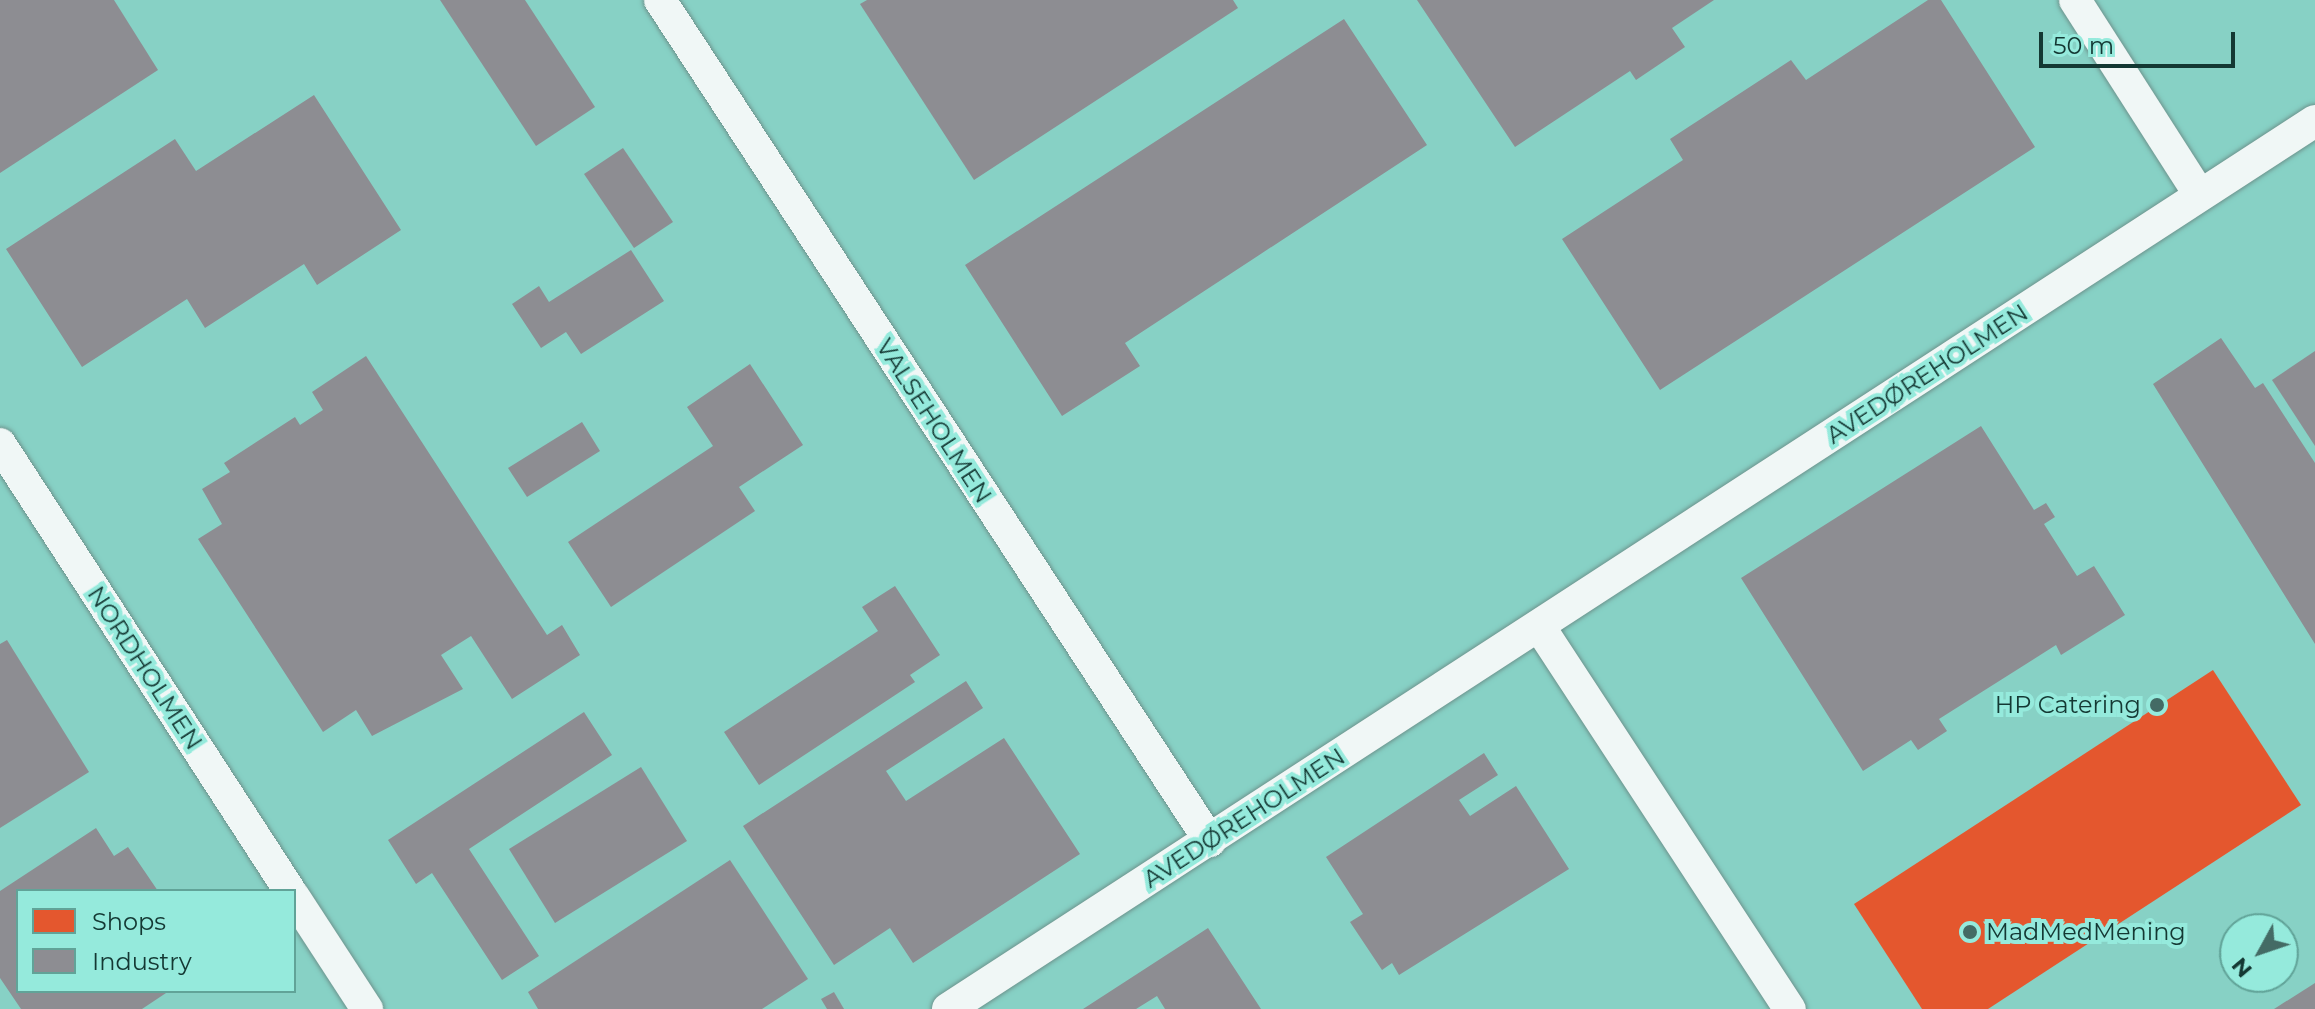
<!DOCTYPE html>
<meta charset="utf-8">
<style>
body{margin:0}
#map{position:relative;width:2315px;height:1009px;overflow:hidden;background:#9cc9c2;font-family:Montserrat,sans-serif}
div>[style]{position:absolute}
.built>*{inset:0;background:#87d1c5}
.shops>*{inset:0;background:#e4572e}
.industry>*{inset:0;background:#8d8d92}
.roads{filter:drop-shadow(0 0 2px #6d938d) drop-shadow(0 0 2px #6d938d)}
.street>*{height:32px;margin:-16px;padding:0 16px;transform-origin:16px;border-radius:16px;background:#f0f7f6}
.dots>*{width:22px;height:22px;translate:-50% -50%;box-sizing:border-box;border:4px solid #95eadc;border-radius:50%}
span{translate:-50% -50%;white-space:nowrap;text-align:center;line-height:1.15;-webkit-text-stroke:8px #95eadc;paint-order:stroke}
.street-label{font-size:24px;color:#143833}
.poi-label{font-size:24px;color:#143833}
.right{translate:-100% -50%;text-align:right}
.left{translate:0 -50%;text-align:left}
.legend{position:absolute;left:16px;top:889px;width:280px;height:104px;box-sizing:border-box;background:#95eadc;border:2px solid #61a398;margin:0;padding:10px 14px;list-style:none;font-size:24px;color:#143833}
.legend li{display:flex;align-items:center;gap:16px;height:40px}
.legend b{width:40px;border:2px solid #61a398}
.north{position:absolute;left:2219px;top:913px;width:80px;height:80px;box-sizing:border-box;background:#95eadc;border:2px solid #61a398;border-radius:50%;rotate:230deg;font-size:22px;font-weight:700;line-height:32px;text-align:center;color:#143833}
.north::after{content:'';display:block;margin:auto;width:28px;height:36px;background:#446b65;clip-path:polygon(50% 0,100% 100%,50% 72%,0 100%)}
.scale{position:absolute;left:2039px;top:32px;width:196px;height:36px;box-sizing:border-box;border:4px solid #143833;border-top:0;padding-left:10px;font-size:24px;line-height:28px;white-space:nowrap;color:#143833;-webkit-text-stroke:6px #95eadc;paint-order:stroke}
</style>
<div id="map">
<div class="built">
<i style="clip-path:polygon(evenodd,0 0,2315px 0,2315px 1009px,0 1009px,0 0,18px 891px,294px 891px,294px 991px,18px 991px,18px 891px,0 0,2235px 929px,2283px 929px,2283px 977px,2235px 977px,2235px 929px)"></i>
</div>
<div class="shops">
<i style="clip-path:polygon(2213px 670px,2301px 805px,1988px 1009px,1922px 1009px,1854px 904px)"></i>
</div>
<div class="industry">
<i style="clip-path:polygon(0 0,114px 0,158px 70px,0 173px)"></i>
<i style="clip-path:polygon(440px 0,525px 0,595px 107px,536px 146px)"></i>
<i style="clip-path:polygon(867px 0,1233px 0,1238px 8px,974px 180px,860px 4px)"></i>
<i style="clip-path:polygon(1417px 0,1714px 0,1672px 28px,1685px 47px,1636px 80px,1630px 71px,1515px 147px)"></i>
<i style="clip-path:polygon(1928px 0,1941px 0,2035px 147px,1660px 390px,1562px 239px,1683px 160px,1670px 139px,1791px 60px,1806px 80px)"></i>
<i style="clip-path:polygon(1344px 19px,1427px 145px,1125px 343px,1140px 366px,1062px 416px,965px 265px)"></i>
<i style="clip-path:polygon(314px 95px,401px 230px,317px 285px,304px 264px,205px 328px,187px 299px,82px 367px,6px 249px,175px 139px,196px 171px)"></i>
<i style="clip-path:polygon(623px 148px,673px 222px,634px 248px,584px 174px)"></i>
<i style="clip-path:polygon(631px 250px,664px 301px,581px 354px,566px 332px,541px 348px,512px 304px,539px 286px,549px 302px)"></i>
<i style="clip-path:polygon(2221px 338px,2255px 388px,2263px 383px,2315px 463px,2315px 644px,2153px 384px)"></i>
<i style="clip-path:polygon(2315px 351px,2315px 446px,2272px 380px)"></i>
<i style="clip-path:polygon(366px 356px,547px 635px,562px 625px,580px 655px,512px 699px,471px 636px,441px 655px,463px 689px,372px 736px,356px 710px,323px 732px,198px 539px,222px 524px,202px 489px,230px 472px,224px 463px,295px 417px,300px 425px,323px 410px,312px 392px)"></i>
<i style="clip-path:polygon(750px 364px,803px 445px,739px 487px,755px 511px,611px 607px,568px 542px,713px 446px,687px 407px)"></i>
<i style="clip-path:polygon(582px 422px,600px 451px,527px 497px,508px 468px)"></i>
<i style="clip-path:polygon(1981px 426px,2034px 510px,2046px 503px,2055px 517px,2044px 524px,2077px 576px,2094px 566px,2125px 615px,2061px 655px,2056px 645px,1939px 719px,1947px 731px,1918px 750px,1911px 740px,1863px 771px,1741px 578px)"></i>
<i style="clip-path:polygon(895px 586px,940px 655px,910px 675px,915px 682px,759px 785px,724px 732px,878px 631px,862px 607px)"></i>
<i style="clip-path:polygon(7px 640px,89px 772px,0 828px,0 644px)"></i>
<i style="clip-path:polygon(966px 681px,983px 708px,886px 771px,906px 801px,1004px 738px,1080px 854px,913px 963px,890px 928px,834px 965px,743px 826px)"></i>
<i style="clip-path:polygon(584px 712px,612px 755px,469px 849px,539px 956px,502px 980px,432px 873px,416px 884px,388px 840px)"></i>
<i style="clip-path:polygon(1484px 753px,1498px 775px,1459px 800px,1470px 816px,1516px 786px,1569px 869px,1399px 975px,1392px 963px,1382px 970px,1350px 922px,1363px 914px,1326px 857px)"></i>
<i style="clip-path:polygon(641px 767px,687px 841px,555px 923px,509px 849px)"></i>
<i style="clip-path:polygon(96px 828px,114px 856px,128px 847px,158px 891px,18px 891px,18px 991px,169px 991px,142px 1009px,21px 1009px,0 978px,0 891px)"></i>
<i style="clip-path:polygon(730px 860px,808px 979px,762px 1009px,538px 1009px,528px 992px)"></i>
<i style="clip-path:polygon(1208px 928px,1261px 1009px,1165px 1009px,1157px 996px,1136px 1009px,1083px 1009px)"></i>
<i style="clip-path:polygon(2315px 983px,2315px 1009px,2274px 1009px)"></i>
<i style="clip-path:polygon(834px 992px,844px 1009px,827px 1009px,821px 999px)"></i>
</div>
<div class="roads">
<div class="street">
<i style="left:660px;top:0;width:1005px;rotate:56.82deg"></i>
<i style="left:2075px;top:0;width:230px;rotate:57.4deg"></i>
<i style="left:0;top:444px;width:533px;rotate:57.03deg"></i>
<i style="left:1539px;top:626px;width:458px;rotate:56.8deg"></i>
<i style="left:294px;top:897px;width:134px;rotate:56.9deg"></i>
<i style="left:948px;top:1009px;width:1630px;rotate:-33.01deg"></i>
</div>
</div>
<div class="dots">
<i style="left:2157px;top:705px;background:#446b65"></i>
<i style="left:1970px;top:932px;background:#446b65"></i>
</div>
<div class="street-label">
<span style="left:1927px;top:374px;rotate:-33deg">AVEDØREHOLMEN</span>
<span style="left:934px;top:421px;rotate:57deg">VALSEHOLMEN</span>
<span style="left:145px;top:668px;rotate:57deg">NORDHOLMEN</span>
<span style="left:1244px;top:818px;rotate:-33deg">AVEDØREHOLMEN</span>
</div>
<div class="poi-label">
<span class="right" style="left:2141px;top:705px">HP Catering</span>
<span class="left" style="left:1986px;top:932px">MadMedMening</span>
</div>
<ul class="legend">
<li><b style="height:22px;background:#e4572e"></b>Shops</li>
<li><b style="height:22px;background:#8d8d92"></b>Industry</li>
</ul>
<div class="north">N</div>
<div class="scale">50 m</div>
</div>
